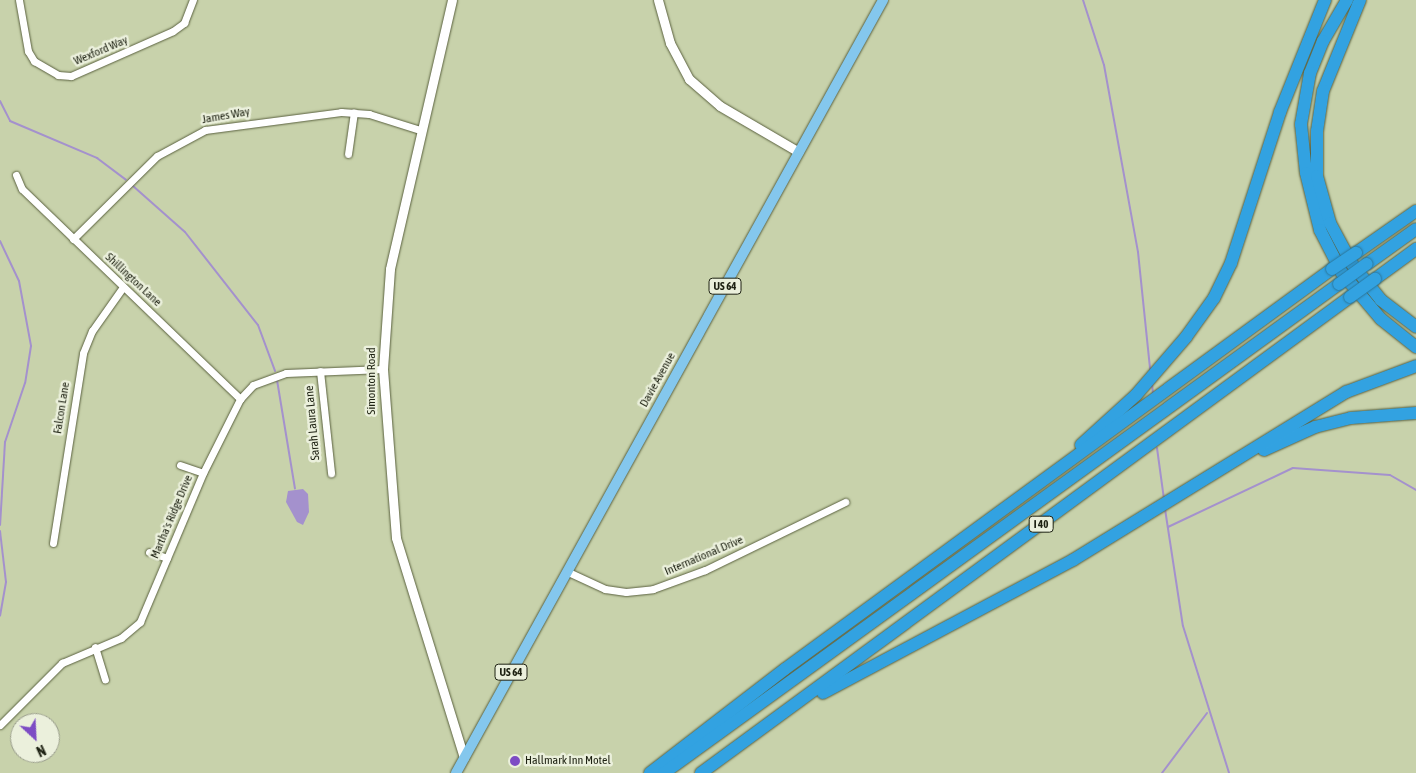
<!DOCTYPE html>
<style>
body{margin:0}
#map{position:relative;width:1416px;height:773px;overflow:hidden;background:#c8d2ab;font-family:"Asap Condensed",sans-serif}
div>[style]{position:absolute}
.water>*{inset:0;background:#a491cd}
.stream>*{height:2px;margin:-1px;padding:0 1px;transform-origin:1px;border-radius:1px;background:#a491cd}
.roads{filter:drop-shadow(0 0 1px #5a613f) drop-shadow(0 0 1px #5a613f)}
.minor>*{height:7px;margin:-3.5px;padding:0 3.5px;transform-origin:3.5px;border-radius:3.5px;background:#fff}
.tertiary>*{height:9px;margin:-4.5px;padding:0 4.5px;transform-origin:4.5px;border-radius:4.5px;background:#fff}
.primary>*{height:10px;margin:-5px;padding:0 5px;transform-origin:5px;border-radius:5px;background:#84c7ed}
.motorway>*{height:12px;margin:-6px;padding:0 6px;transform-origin:6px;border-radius:6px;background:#32a2e1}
.bridges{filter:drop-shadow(0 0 1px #2b7599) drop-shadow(0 0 1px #2b7599)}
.motorway-bridge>*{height:12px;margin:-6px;padding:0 6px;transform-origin:6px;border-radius:6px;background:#32a2e1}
.dots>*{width:14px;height:14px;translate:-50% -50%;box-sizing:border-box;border:2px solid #ebf0dc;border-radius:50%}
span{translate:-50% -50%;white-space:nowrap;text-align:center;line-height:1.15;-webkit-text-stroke:5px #ebf0dc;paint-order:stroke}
.shield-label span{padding:1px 4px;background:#ebf0dc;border:1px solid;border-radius:4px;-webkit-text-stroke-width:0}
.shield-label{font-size:11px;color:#1d2112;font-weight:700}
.street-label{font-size:12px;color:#1d2112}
.poi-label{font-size:12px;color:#1d2112}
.left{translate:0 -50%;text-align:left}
.north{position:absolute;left:10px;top:713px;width:50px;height:50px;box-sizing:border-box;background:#ebf0dc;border:1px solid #999d8b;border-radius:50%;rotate:155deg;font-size:14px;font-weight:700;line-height:20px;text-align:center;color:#1d2112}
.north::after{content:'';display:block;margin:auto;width:18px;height:22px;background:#7d4cc4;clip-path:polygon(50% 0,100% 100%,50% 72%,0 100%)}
</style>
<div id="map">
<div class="water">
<i style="clip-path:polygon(303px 489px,308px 494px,309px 512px,303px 525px,297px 522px,286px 502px,288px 491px)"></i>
</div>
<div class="stream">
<i style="left:1083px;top:0;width:68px;rotate:72.1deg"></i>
<i style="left:1104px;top:65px;width:190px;rotate:79.7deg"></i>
<i style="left:1138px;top:252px;width:118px;rotate:84.1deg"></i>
<i style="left:0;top:101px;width:22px;rotate:63deg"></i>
<i style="left:10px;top:121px;width:95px;rotate:23deg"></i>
<i style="left:97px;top:158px;width:36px;rotate:37deg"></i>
<i style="left:133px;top:186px;width:69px;rotate:41.5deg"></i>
<i style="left:185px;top:232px;width:118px;rotate:51.9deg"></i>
<i style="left:258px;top:325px;width:49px;rotate:69.7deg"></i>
<i style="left:0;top:241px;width:44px;rotate:64.6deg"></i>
<i style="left:19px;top:281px;width:66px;rotate:79.5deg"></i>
<i style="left:31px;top:346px;width:37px;rotate:99deg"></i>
<i style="left:25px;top:383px;width:62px;rotate:108.7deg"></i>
<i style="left:5px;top:442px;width:83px;rotate:93.4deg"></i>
<i style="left:277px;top:380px;width:110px;rotate:80.6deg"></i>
<i style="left:1152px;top:384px;width:10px;rotate:84deg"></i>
<i style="left:1157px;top:448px;width:51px;rotate:82.2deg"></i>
<i style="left:1165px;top:509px;width:118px;rotate:81.3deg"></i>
<i style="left:1183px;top:626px;width:154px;rotate:72.6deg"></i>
<i style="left:1168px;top:527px;width:138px;rotate:-25.3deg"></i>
<i style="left:1293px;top:468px;width:97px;rotate:4.1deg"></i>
<i style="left:1390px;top:475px;width:30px;rotate:30deg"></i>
<i style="left:0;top:531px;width:51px;rotate:83.3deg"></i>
<i style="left:6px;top:582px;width:34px;rotate:100deg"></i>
<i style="left:1162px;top:773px;width:75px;rotate:-53.1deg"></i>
</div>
<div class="roads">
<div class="minor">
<i style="left:19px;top:0;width:52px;rotate:80deg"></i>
<i style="left:28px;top:51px;width:12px;rotate:59deg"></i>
<i style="left:34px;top:61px;width:28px;rotate:30deg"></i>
<i style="left:58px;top:75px;width:13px;rotate:4deg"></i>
<i style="left:71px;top:76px;width:111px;rotate:-23.8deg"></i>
<i style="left:173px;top:31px;width:14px;rotate:-36deg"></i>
<i style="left:184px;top:23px;width:25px;rotate:-69deg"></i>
<i style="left:348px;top:154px;width:42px;rotate:-81.9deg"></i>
<i style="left:16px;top:175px;width:15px;rotate:67deg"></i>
<i style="left:22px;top:189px;width:303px;rotate:43.9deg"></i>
<i style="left:73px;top:239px;width:118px;rotate:-44.7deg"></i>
<i style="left:157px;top:156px;width:55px;rotate:-28.4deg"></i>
<i style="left:205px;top:130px;width:137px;rotate:-7.5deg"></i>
<i style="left:341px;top:112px;width:28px;rotate:4deg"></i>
<i style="left:369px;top:114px;width:53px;rotate:17.4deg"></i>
<i style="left:320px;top:371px;width:103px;rotate:83.8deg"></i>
<i style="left:180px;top:465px;width:24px;rotate:19deg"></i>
<i style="left:53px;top:543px;width:192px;rotate:-81deg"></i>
<i style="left:83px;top:353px;width:24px;rotate:-68deg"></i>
<i style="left:92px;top:331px;width:54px;rotate:-54.8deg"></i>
<i style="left:149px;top:552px;width:19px;rotate:18deg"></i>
<i style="left:566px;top:571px;width:43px;rotate:24.8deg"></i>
<i style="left:605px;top:589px;width:21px;rotate:8deg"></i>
<i style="left:626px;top:592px;width:27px;rotate:-6deg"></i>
<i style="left:653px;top:589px;width:55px;rotate:-20.1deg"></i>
<i style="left:705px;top:570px;width:156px;rotate:-25.9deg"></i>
<i style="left:95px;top:647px;width:34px;rotate:73deg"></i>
<i style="left:0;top:725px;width:88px;rotate:-45deg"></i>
<i style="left:62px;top:663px;width:64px;rotate:-23deg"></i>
<i style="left:121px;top:638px;width:25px;rotate:-40deg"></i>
<i style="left:140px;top:622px;width:162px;rotate:-67.1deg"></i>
<i style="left:203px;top:473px;width:83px;rotate:-63.4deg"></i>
<i style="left:240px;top:399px;width:19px;rotate:-47deg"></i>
<i style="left:253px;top:385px;width:35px;rotate:-20deg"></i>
<i style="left:286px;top:373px;width:97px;rotate:-2.4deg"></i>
</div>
<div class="tertiary">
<i style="left:452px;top:0;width:276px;rotate:103deg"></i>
<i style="left:390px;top:269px;width:100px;rotate:94deg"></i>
<i style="left:383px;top:369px;width:169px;rotate:85.6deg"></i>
<i style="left:396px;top:538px;width:230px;rotate:72.8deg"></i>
<i style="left:658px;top:0;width:45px;rotate:74.4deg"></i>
<i style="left:670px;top:43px;width:41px;rotate:62.2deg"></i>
<i style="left:689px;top:79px;width:41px;rotate:41.1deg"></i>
<i style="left:720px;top:106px;width:91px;rotate:30.2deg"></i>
</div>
<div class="primary">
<i style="left:456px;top:773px;width:883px;rotate:-61.08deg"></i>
</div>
<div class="motorway">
<i style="left:1347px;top:0;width:48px;rotate:120.3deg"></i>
<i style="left:1323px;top:41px;width:35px;rotate:112deg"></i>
<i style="left:1310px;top:73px;width:52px;rotate:100deg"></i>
<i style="left:1301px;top:124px;width:49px;rotate:84.2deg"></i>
<i style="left:1306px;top:173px;width:59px;rotate:76.2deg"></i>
<i style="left:1320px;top:230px;width:48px;rotate:62.9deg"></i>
<i style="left:1342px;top:273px;width:60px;rotate:49.7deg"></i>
<i style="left:1381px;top:319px;width:45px;rotate:38.7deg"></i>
<i style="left:1360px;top:0;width:98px;rotate:112.1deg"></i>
<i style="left:1323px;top:91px;width:40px;rotate:98.5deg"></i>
<i style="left:1317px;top:131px;width:45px;rotate:90deg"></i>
<i style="left:1317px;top:176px;width:49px;rotate:74.5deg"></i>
<i style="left:1330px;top:223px;width:47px;rotate:61.8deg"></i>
<i style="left:1352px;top:264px;width:46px;rotate:51.1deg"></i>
<i style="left:1381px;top:300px;width:44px;rotate:37.6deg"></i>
<i style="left:1356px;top:253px;width:73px;rotate:-35deg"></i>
<i style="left:1367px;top:264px;width:60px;rotate:-35.5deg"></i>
<i style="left:1375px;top:279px;width:51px;rotate:-36.2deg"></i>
<i style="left:1081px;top:445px;width:74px;rotate:-42.3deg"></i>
<i style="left:1136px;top:395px;width:77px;rotate:-49.2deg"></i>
<i style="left:1186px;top:337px;width:48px;rotate:-54.3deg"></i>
<i style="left:1214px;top:298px;width:39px;rotate:-64deg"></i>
<i style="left:1231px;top:263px;width:159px;rotate:-72deg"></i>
<i style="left:1280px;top:112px;width:121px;rotate:-68.1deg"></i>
<i style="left:1264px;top:450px;width:56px;rotate:-24.3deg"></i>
<i style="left:1315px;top:427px;width:37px;rotate:-14deg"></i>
<i style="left:1351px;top:418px;width:65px;rotate:-4.4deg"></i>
<i style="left:823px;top:693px;width:283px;rotate:-28deg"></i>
<i style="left:1073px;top:560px;width:321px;rotate:-31.6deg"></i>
<i style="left:1346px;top:392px;width:75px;rotate:-20.4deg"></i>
<i style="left:650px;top:773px;width:170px;rotate:-37.6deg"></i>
<i style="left:785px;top:669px;width:678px;rotate:-36.18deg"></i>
<i style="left:664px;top:773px;width:834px;rotate:-35.92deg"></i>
<i style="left:701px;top:773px;width:805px;rotate:-36.26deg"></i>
</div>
</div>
<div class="bridges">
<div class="motorway-bridge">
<i style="left:1332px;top:269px;width:29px;rotate:-34deg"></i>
<i style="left:1339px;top:284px;width:34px;rotate:-36deg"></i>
<i style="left:1350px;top:297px;width:31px;rotate:-36deg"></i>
</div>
</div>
<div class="dots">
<i style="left:515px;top:761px;background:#7d4cc4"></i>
</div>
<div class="shield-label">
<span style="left:725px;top:286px">US 64</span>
<span style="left:1041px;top:524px">I 40</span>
<span style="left:511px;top:672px">US 64</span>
</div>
<div class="street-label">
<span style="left:101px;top:51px;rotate:-23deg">Wexford Way</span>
<span style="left:226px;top:116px;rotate:-10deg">James Way</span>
<span style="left:133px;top:280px;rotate:43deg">Shillington Lane</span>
<span style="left:658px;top:380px;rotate:-61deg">Davie Avenue</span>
<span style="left:372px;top:381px;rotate:-90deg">Simonton Road</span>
<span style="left:62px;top:408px;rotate:-81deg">Falcon Lane</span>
<span style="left:313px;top:423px;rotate:-95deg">Sarah Laura Lane</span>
<span style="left:172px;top:517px;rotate:-67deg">Martha's Ridge Drive</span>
<span style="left:704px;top:556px;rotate:-23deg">International Drive</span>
</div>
<div class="poi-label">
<span class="left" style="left:525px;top:761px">Hallmark Inn Motel</span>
</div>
<div class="north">N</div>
</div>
